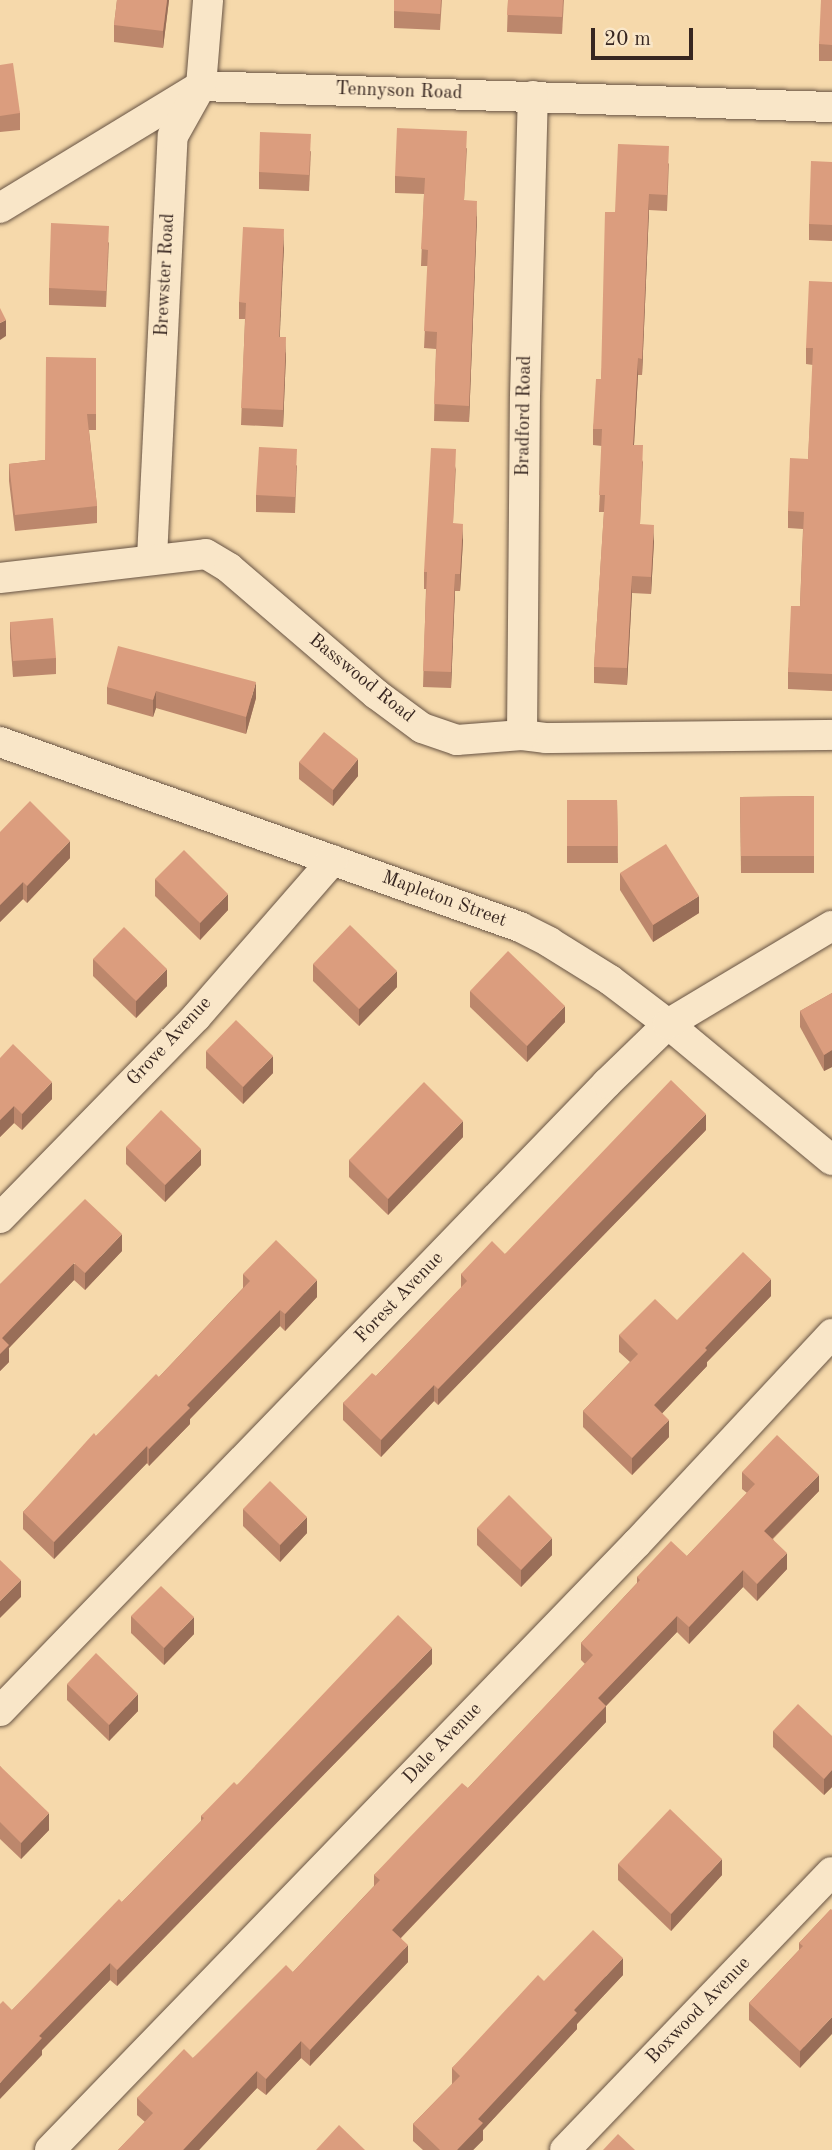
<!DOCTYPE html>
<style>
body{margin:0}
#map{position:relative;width:832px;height:2150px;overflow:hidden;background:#f6d9ab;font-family:"Old Standard TT",serif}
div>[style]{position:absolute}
.roads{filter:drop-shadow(0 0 2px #675343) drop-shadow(0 0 2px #675343)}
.street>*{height:30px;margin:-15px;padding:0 15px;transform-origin:15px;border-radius:15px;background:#f9e6c8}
.wall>*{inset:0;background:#bc876c}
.shaded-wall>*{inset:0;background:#996e58}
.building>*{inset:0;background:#db9d7e}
span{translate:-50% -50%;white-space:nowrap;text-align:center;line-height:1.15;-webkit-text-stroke:6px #f9e6c8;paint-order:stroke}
.street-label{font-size:19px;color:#372620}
.scale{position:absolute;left:591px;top:28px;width:102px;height:32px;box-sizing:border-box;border:4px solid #372620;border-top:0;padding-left:9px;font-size:21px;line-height:24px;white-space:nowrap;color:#372620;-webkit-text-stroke:5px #f9e6c8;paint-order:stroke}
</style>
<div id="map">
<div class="roads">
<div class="street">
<i style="left:0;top:208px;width:235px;rotate:-31.3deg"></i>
<i style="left:201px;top:86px;width:631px;rotate:1.91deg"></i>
<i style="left:152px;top:558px;width:423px;rotate:-87.2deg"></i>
<i style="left:173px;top:136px;width:57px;rotate:-60.8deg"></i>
<i style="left:201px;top:86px;width:86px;rotate:-85.3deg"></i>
<i style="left:0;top:578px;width:207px;rotate:-6.6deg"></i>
<i style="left:206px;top:554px;width:27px;rotate:31deg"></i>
<i style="left:229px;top:568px;width:194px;rotate:40.6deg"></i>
<i style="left:376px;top:694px;width:57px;rotate:36.5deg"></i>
<i style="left:422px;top:728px;width:37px;rotate:19deg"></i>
<i style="left:457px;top:740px;width:65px;rotate:-4.4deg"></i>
<i style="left:522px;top:735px;width:23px;rotate:7deg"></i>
<i style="left:545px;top:738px;width:287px;rotate:-0.6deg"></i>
<i style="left:522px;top:735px;width:339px;rotate:-89.5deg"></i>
<i style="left:525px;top:396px;width:300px;rotate:-88.5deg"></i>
<i style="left:0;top:742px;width:552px;rotate:19.58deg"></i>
<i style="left:520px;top:927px;width:33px;rotate:27deg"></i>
<i style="left:549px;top:942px;width:72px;rotate:31.9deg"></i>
<i style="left:610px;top:980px;width:73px;rotate:37.2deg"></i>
<i style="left:668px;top:1024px;width:213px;rotate:39.7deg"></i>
<i style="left:0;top:1218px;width:281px;rotate:-45.7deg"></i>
<i style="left:196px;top:1017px;width:208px;rotate:-48.9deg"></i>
<i style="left:0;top:1711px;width:873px;rotate:-45.97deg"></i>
<i style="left:607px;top:1083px;width:85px;rotate:-44deg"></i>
<i style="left:668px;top:1024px;width:191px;rotate:-30.9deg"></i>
<i style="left:50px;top:2150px;width:844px;rotate:-45.96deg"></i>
<i style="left:637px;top:1543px;width:286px;rotate:-47deg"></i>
<i style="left:565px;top:2150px;width:385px;rotate:-46.2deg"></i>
</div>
</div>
<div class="wall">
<i style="clip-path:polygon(117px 0,169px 0,163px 48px,114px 42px,114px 25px)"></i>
<i style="clip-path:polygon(394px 0,442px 0,440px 30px,394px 28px)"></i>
<i style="clip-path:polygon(508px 0,564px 0,562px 34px,507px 32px)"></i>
<i style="clip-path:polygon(832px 0,832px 61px,819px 61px,819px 44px)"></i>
<i style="clip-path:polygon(0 65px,20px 113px,20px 130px,0 132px)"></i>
<i style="clip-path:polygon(467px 148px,464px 200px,477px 217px,469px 422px,434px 421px,436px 349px,424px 348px,428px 266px,421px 266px,424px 194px,395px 193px,395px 176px)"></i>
<i style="clip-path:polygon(311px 151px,309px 191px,259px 189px,259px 172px)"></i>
<i style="clip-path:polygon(832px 162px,832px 241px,809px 240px,809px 224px)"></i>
<i style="clip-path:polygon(669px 163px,667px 211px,649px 210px,642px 375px,638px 375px,634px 445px,643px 462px,640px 524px,654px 541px,651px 594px,632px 593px,627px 685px,594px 683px,594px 667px,604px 512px,599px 512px,602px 446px,593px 445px,593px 429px,601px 379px,615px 212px)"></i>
<i style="clip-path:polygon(109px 242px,106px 307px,49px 305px,49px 288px)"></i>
<i style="clip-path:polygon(284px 246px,279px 337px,286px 354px,283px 427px,241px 425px,245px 319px,239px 319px,239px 302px)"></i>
<i style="clip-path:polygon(832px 282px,832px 691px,788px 689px,788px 672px,800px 606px,803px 529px,788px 528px,788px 511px,808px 459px,813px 365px,806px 364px,806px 348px)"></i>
<i style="clip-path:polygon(96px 358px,96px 430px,89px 430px,97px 506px,97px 523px,15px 531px,9px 481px,9px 464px,45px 460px)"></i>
<i style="clip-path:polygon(297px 465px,295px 513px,256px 512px,256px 495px)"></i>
<i style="clip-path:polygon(456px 466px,453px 523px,463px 540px,460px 591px,455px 591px,451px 688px,423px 687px,426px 589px,424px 589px,424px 572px)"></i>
<i style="clip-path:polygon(10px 622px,56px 658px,56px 674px,13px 677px,10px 638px)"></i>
<i style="clip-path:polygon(107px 687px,256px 698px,246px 734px,156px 708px,153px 717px,107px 704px)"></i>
<i style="clip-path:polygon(299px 762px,358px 776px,333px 806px,299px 779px)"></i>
<i style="clip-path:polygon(814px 796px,814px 873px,741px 873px,740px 797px)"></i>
<i style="clip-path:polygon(567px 800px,617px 800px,618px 863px,567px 863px)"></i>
<i style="clip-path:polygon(0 832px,70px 858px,27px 903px,23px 899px,0 922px)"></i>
<i style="clip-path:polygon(620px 873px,699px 913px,653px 942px,620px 890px)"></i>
<i style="clip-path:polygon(155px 879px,228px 910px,200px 940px,155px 896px)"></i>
<i style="clip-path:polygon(93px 959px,167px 986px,136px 1018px,93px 976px)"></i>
<i style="clip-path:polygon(313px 964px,397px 987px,359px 1026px,313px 981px)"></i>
<i style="clip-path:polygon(470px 991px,565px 1022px,527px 1062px,470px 1007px)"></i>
<i style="clip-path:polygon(832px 993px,832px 1067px,824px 1071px,800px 1027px,800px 1011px)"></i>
<i style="clip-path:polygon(206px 1051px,273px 1073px,243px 1104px,206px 1068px)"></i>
<i style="clip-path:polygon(0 1058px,52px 1099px,22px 1130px,14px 1123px,0 1137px)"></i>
<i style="clip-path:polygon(706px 1130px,438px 1405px,434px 1401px,381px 1457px,343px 1420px,343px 1403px,376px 1376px,461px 1288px,461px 1274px,505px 1254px)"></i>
<i style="clip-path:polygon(463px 1137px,388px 1215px,349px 1177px,349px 1160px)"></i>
<i style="clip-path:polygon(126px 1147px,201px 1165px,165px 1202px,126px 1164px)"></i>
<i style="clip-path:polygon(122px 1251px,85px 1290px,74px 1280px,9px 1348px,9px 1362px,0 1371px,0 1284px)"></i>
<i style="clip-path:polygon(243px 1274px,317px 1297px,285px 1331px,280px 1326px,190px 1419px,190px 1424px,149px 1466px,147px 1463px,54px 1559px,23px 1529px,23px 1512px,96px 1436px,159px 1377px,243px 1288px)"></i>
<i style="clip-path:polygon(771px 1296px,707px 1362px,707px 1366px,662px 1413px,669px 1437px,632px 1475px,583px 1427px,583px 1411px,630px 1362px,619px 1352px,619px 1335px)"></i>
<i style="clip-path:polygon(742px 1472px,819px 1491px,773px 1539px,787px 1569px,757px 1601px,743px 1587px,689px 1644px,677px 1632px,606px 1706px,606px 1722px,401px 1938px,408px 1962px,310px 2066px,301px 2058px,266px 2095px,257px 2088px,199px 2150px,118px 2150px,145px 2122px,137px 2115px,137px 2098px,193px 2058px,293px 1972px,374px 1886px,374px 1875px,468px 1788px,585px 1664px,581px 1660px,581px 1643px,637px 1583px,637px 1577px,687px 1556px,747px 1493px,742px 1489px)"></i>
<i style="clip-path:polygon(243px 1509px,307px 1533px,280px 1562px,243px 1526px)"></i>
<i style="clip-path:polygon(477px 1528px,552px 1555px,521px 1587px,477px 1545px)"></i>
<i style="clip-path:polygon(131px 1616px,194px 1634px,164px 1665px,131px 1633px)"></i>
<i style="clip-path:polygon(432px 1664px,117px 1986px,110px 1980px,42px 2050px,42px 2055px,12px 2010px,122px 1902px,201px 1821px,201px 1816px,237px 1785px)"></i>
<i style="clip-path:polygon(67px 1684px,138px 1711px,109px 1741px,67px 1700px)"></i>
<i style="clip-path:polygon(773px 1731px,832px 1736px,832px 1787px,824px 1795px,773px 1747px)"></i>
<i style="clip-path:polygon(0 1766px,49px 1830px,21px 1859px,0 1839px)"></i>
<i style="clip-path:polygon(618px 1864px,722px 1875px,671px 1931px,618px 1880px)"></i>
<i style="clip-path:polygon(831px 1909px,800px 2068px,749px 2020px,749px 2003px,799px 1950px,799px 1943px)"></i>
<i style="clip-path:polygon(623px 1975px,577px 2024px,577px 2029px,483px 2130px,483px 2140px,473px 2150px,423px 2150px,413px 2141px,413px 2124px,452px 2084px,452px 2068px,544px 1981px)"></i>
</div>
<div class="shaded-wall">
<i style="clip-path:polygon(167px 0,169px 0,163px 48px,163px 31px)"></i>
<i style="clip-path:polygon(649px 194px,649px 210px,642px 375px,642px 359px)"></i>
<i style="clip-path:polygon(477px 201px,477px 217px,469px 422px,469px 406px)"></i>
<i style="clip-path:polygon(284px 229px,284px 246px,279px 353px,279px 337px)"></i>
<i style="clip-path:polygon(6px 320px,6px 336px,0 340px,0 323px)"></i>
<i style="clip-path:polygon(286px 337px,286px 354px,283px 427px,283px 410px)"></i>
<i style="clip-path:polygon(638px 358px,638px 375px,633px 461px,633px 445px)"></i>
<i style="clip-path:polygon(463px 524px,463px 540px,460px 591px,460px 574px)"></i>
<i style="clip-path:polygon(654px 525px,654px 541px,651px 594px,651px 577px)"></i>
<i style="clip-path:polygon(455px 574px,455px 591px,451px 688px,451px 672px)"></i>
<i style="clip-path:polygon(632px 576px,632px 593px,627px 685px,627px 668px)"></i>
<i style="clip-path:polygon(256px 682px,256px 698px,246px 734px,246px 717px)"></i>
<i style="clip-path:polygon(156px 691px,156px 708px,153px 717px,153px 700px)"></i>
<i style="clip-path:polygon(358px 759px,358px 776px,333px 806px,333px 790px)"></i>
<i style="clip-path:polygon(70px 841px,70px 858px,27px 903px,27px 886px)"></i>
<i style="clip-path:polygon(23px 882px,23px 899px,0 922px,0 905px)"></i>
<i style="clip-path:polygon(228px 894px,228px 910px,200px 940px,200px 923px)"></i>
<i style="clip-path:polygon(699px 896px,699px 913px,653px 942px,653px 925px)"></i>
<i style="clip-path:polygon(167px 969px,167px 986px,136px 1018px,136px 1001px)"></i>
<i style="clip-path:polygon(397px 971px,397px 987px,359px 1026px,359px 1009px)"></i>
<i style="clip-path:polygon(565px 1006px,565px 1022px,527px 1062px,527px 1046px)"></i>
<i style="clip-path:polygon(832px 1050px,832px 1067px,824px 1071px,824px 1055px)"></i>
<i style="clip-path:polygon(273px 1056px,273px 1073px,243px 1104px,243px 1087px)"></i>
<i style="clip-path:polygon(52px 1082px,52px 1099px,22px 1130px,22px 1114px)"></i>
<i style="clip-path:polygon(14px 1106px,14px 1123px,0 1137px,0 1120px)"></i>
<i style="clip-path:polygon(706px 1114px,706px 1130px,438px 1405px,438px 1389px)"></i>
<i style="clip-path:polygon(463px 1121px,463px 1137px,388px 1215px,388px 1199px)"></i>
<i style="clip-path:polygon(201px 1149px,201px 1165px,165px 1202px,165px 1185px)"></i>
<i style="clip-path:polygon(122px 1234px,122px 1251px,85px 1290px,85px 1273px)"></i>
<i style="clip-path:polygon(74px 1263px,74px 1280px,9px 1348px,9px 1362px,0 1371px,0 1354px,2px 1338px)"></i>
<i style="clip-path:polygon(771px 1279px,771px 1296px,707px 1362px,707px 1366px,654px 1422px,654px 1405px,705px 1348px)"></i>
<i style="clip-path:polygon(317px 1280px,317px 1297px,285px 1331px,285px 1314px)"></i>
<i style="clip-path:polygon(280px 1310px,280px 1326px,190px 1419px,190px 1424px,149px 1466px,149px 1449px,187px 1405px)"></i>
<i style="clip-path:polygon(434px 1385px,434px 1401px,381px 1457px,381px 1440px)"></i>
<i style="clip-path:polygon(669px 1420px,669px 1437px,632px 1475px,632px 1458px)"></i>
<i style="clip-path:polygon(147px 1446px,147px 1463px,54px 1559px,54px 1542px)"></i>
<i style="clip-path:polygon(819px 1475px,819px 1491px,764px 1547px,764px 1531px)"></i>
<i style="clip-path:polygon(307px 1517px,307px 1533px,280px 1562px,280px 1545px)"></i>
<i style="clip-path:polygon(552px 1538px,552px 1555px,521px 1587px,521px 1570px)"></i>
<i style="clip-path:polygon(787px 1553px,787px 1569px,757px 1601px,757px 1584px)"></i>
<i style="clip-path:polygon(743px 1570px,743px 1587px,689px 1644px,689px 1627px)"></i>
<i style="clip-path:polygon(21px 1580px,21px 1597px,0 1618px,0 1601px)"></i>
<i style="clip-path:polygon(677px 1616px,677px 1632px,606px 1706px,606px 1722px,392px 1947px,392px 1930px,598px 1698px)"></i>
<i style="clip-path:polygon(194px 1617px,194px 1634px,164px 1665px,164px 1648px)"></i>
<i style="clip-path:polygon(432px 1648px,432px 1664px,117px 1986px,117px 1970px)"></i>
<i style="clip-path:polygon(138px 1694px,138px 1711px,109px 1741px,109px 1725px)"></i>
<i style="clip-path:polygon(832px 1770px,832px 1787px,824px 1795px,824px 1779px)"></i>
<i style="clip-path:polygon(49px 1813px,49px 1830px,21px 1859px,21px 1843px)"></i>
<i style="clip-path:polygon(722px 1859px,722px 1875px,671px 1931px,671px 1914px)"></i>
<i style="clip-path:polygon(408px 1945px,408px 1962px,310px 2066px,310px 2050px)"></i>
<i style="clip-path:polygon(623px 1958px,623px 1975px,577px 2024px,577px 2029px,483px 2130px,483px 2140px,473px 2150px,457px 2150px,478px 2119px,574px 2010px)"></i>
<i style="clip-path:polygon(110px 1963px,110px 1980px,42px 2050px,42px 2055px,0 2099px,0 2083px,39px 2036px)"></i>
<i style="clip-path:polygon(832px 2017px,832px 2034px,800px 2068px,800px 2051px)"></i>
<i style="clip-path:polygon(301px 2041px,301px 2058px,266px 2095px,266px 2079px)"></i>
<i style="clip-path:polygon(257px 2071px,257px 2088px,199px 2150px,183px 2150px)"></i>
</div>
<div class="building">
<i style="clip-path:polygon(117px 0,167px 0,163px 31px,114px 25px)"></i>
<i style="clip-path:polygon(394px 0,441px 0,440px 14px,394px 11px)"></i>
<i style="clip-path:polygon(508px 0,563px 0,562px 17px,507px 15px)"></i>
<i style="clip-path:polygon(821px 0,832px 0,832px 45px,819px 44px)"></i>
<i style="clip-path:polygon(13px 63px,20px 113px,0 116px,0 65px)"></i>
<i style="clip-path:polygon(397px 128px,467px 131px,464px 200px,477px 201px,469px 406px,434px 404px,437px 332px,424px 331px,428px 250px,421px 249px,425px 178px,395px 176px)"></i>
<i style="clip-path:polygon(260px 132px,311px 134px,309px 175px,259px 172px)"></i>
<i style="clip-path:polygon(618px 144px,669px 146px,667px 195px,649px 194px,642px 359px,638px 358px,633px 445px,643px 445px,640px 524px,654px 525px,651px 577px,632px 576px,627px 668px,594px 667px,605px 495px,599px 495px,602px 429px,593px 429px,596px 379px,601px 379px,605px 212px,615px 212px)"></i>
<i style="clip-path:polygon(811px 161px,832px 162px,832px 225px,809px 224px)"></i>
<i style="clip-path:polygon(51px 223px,109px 226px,106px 291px,49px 288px)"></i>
<i style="clip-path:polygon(243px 227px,284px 229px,279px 337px,286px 337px,283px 410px,241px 408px,246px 303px,239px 302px)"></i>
<i style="clip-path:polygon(809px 281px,832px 282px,832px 674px,788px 672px,791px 606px,800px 606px,804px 512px,788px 511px,790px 458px,808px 459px,813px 348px,806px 348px)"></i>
<i style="clip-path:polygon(0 308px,6px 320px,0 323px)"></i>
<i style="clip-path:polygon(46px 357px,96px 358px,96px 414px,87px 414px,97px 506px,15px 515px,9px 464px,45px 460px)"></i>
<i style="clip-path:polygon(259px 447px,297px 449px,295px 497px,256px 495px)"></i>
<i style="clip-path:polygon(431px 448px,456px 449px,453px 523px,463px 524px,460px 574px,455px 574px,451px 672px,423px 671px,427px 572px,424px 572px)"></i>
<i style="clip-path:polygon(53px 618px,56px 658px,13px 661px,10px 622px)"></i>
<i style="clip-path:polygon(118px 646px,256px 682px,246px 717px,156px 691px,153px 700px,107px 687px)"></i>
<i style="clip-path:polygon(324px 732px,358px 759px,333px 790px,299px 762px)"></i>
<i style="clip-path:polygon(814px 796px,814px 856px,741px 856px,740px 797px)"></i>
<i style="clip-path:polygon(567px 800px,617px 800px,618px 846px,567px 846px)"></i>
<i style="clip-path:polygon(30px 801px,70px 841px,27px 886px,23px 882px,0 905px,0 832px)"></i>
<i style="clip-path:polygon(666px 844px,699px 896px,653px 925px,620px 873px)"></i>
<i style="clip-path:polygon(184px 850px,228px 894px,200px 923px,155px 879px)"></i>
<i style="clip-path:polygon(350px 925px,397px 971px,359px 1009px,313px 964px)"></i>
<i style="clip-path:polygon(124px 927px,167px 969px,136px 1001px,93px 959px)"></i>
<i style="clip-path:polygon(508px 951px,565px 1006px,527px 1046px,470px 991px)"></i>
<i style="clip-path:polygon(832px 993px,832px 1050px,824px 1055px,800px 1011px)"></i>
<i style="clip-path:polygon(236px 1020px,273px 1056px,243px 1087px,206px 1051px)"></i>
<i style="clip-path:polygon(13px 1044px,52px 1082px,22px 1114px,14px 1106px,0 1120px,0 1058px)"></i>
<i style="clip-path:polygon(671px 1080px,706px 1114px,438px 1389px,434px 1385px,381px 1440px,343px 1403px,372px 1373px,376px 1376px,467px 1281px,461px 1274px,492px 1241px,505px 1254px)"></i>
<i style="clip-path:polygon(424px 1082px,463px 1121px,388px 1199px,349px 1160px)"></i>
<i style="clip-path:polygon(161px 1110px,201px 1149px,165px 1185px,126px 1147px)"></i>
<i style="clip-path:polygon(85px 1199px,122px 1234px,85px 1273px,74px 1263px,2px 1338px,9px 1345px,0 1354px,0 1284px)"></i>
<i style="clip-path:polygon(276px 1240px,317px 1280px,285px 1314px,280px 1310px,187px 1405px,190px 1408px,149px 1449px,147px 1446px,54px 1542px,23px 1512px,94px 1433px,96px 1436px,156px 1374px,159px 1377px,250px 1281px,243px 1274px)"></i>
<i style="clip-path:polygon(743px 1252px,771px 1279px,705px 1348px,707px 1350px,654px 1405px,669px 1420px,632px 1458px,583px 1411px,638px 1354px,619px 1335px,655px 1299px,677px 1320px)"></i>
<i style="clip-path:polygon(777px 1435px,819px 1475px,764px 1531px,787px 1553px,757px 1584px,743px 1570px,689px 1627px,677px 1616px,598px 1698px,606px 1706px,392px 1930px,408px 1945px,310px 2050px,301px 2041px,266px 2079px,257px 2071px,183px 2150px,118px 2150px,153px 2113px,137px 2098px,184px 2049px,193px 2058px,286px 1965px,293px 1972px,380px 1880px,374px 1875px,409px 1838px,462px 1783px,468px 1788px,593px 1655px,581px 1643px,640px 1580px,637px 1577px,671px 1541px,687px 1556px,755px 1484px,742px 1472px)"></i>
<i style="clip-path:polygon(270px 1481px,307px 1517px,280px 1545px,243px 1509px)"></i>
<i style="clip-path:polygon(509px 1495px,552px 1538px,521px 1570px,477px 1528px)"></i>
<i style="clip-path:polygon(0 1560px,21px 1580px,0 1601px)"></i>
<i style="clip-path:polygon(161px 1586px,194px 1617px,164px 1648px,131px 1616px)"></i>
<i style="clip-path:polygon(398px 1615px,432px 1648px,117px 1970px,110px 1963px,39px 2036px,42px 2038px,0 2083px,0 2004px,3px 2001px,12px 2010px,119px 1899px,122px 1902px,204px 1818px,201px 1816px,234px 1782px,237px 1785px)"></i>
<i style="clip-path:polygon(96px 1653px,138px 1694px,109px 1725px,67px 1684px)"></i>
<i style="clip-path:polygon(798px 1704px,832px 1736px,832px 1770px,824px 1779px,773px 1731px)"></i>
<i style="clip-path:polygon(0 1766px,49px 1813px,21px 1843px,0 1822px)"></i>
<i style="clip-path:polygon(670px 1809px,722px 1859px,671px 1914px,618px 1864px)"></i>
<i style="clip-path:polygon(831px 1909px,832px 1910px,832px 2017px,800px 2051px,749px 2003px,803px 1946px,799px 1943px)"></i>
<i style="clip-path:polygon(593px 1930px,623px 1958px,574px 2010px,577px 2013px,478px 2119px,483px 2123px,457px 2150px,440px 2150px,413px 2124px,460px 2076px,452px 2068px,538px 1975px,544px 1981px)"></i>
<i style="clip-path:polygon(339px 2125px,365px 2150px,316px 2150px)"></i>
<i style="clip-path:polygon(618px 2134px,635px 2150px,603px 2150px)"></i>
</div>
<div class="street-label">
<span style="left:399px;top:92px;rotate:2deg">Tennyson Road</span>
<span style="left:166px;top:275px;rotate:-87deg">Brewster Road</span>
<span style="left:525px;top:416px;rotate:-89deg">Bradford Road</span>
<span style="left:361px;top:679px;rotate:39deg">Basswood Road</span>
<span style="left:444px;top:900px;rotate:20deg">Mapleton Street</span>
<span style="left:170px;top:1042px;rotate:-47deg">Grove Avenue</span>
<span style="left:400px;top:1298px;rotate:-46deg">Forest Avenue</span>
<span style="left:443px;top:1744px;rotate:-46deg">Dale Avenue</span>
<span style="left:699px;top:2011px;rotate:-46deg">Boxwood Avenue</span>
</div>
<div class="scale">20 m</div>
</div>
